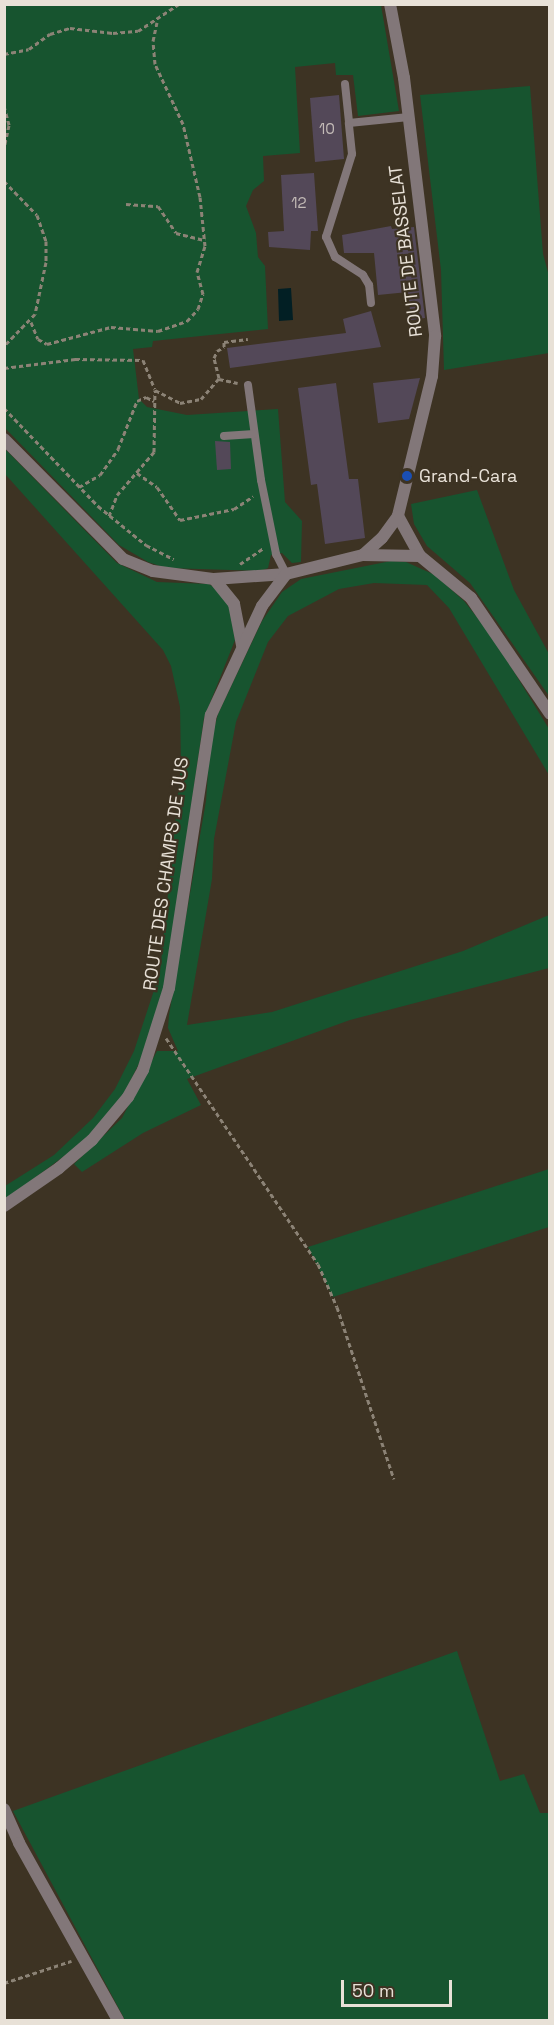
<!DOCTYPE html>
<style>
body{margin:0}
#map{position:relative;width:554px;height:2025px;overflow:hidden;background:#3d3323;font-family:"Space Grotesk",sans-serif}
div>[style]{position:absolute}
.green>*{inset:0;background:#17542f}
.water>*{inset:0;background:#021f24}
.building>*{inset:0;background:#534858}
.path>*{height:3px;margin-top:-1.5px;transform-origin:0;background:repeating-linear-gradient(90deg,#8c8376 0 4.5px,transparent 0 7.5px)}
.service>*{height:8px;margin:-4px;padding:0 4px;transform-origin:4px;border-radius:4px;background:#827779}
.minor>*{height:12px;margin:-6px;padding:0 6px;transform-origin:6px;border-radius:6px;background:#827779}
.dots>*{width:16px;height:16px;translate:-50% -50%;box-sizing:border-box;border:3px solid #3d3323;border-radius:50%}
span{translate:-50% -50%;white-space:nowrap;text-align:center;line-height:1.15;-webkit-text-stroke:4.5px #3d3323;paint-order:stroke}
.number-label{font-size:15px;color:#c3bbb7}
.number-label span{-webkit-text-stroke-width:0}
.street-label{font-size:18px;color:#e8e1d7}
.poi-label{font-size:18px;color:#e8e1d7}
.left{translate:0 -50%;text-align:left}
.frame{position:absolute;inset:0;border:6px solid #e8e1d7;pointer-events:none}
.scale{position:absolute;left:341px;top:1980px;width:111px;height:27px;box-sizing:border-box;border:3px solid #e8e1d7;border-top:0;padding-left:8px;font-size:18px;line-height:21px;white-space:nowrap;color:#e8e1d7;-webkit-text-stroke:4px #3d3323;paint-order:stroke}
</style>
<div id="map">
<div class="green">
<i style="clip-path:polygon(4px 5px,381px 5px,399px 111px,358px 116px,353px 75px,336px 75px,335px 63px,295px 67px,300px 153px,263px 156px,264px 181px,253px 190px,246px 206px,256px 233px,258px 257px,265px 266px,268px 329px,153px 341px,152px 347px,133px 349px,139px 399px,147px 407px,187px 415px,278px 409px,285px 502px,302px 521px,301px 562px,292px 563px,282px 553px,271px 555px,268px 568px,260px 571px,166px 568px,148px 562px,119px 545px,5px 428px)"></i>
<i style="clip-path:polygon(530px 86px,543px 254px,549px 276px,549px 353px,444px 370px,441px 270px,420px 95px)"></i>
<i style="clip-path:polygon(5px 449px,117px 563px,157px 582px,209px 584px,218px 590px,229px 604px,235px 640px,204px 718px,165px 985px,145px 1051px,124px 1094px,83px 1142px,5px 1200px,5px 1186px,54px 1155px,93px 1118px,115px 1089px,134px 1051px,160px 972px,181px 766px,180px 707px,171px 666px,163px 650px,5px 474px)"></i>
<i style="clip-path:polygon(477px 490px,514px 590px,549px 654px,549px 696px,470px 583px,427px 546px,414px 524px,411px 504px)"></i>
<i style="clip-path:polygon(391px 561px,406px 562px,435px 575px,464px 601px,492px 636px,549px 729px,549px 775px,449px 608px,427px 585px,374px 583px,339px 589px,288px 616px,268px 642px,236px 722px,214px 839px,212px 879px,187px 1025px,272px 1012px,463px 951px,549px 915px,549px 968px,350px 1020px,187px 1079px,201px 1105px,143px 1133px,82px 1172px,74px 1164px,122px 1118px,157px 1051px,178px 1051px,168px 1028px,169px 1015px,206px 801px,210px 744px,218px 714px,262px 621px,282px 592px,301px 579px)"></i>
<i style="clip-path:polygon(549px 1169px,549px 1227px,333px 1297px,308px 1247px)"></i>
<i style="clip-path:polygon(457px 1651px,500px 1781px,524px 1774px,540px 1813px,549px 1813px,549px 2020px,125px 2020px,13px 1811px)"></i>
</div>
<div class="water">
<i style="clip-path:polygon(291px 288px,293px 320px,279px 321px,278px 289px)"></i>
</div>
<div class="building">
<i style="clip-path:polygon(339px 95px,344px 159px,315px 162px,310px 98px)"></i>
<i style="clip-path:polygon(314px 173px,318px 231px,311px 231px,310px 250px,269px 247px,268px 232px,284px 231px,281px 175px)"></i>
<i style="clip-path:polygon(391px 226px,392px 229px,414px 227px,425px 318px,411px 320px,408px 292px,378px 295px,374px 253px,344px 253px,342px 235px)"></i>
<i style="clip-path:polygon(371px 311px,381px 347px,230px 368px,227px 348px,346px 333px,343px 319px)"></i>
<i style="clip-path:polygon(420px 378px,409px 419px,378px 423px,373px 383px)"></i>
<i style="clip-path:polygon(336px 383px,349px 479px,358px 479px,365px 538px,325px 544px,317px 484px,311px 485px,298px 388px)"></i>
<i style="clip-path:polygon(215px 441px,230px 442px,231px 469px,217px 470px)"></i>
</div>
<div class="path">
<i style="left:4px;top:54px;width:25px;rotate:-11deg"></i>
<i style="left:29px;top:49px;width:26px;rotate:-36deg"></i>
<i style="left:50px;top:34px;width:21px;rotate:-17deg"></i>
<i style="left:70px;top:28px;width:43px;rotate:6.6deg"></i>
<i style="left:113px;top:33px;width:25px;rotate:-5deg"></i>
<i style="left:138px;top:31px;width:49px;rotate:-33.4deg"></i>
<i style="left:4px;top:106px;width:20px;rotate:75deg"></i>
<i style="left:9px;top:125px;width:24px;rotate:102deg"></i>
<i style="left:4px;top:181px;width:47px;rotate:45.9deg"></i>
<i style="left:37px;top:215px;width:28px;rotate:71deg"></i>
<i style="left:46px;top:241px;width:21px;rotate:90deg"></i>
<i style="left:46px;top:262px;width:53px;rotate:101.9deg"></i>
<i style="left:35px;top:314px;width:45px;rotate:134.1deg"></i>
<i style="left:126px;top:204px;width:32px;rotate:4deg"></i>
<i style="left:158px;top:206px;width:32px;rotate:56deg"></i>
<i style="left:176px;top:233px;width:30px;rotate:14deg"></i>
<i style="left:31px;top:322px;width:18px;rotate:68deg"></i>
<i style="left:38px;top:339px;width:10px;rotate:29deg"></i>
<i style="left:47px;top:344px;width:66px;rotate:-14.9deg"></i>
<i style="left:111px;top:327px;width:47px;rotate:4.9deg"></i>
<i style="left:158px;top:331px;width:31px;rotate:-19deg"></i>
<i style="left:187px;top:321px;width:16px;rotate:-47deg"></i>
<i style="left:198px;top:309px;width:16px;rotate:-72deg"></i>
<i style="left:203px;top:294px;width:23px;rotate:-105deg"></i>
<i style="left:197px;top:272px;width:27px;rotate:-73deg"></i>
<i style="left:205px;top:246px;width:49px;rotate:-95.8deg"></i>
<i style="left:200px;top:197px;width:75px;rotate:-103.1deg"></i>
<i style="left:183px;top:124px;width:66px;rotate:-115deg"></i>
<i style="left:155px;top:64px;width:23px;rotate:-95deg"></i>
<i style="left:153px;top:41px;width:19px;rotate:-78deg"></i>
<i style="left:4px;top:368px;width:72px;rotate:-7.2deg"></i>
<i style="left:75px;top:359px;width:68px;rotate:0.8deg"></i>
<i style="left:143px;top:360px;width:31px;rotate:68deg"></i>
<i style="left:219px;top:379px;width:19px;rotate:12deg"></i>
<i style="left:4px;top:408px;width:136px;rotate:46.2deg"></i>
<i style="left:98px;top:506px;width:62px;rotate:39.1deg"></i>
<i style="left:146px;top:545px;width:31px;rotate:27deg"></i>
<i style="left:137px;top:473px;width:24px;rotate:35deg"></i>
<i style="left:157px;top:487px;width:40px;rotate:55.1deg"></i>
<i style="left:180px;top:520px;width:55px;rotate:-11.5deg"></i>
<i style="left:234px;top:509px;width:23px;rotate:-34deg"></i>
<i style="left:79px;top:487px;width:24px;rotate:-30deg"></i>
<i style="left:100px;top:475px;width:32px;rotate:-55deg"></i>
<i style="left:118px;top:449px;width:52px;rotate:-68.4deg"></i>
<i style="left:137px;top:401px;width:10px;rotate:-24deg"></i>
<i style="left:146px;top:397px;width:9px;rotate:27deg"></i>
<i style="left:109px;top:516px;width:22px;rotate:-69deg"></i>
<i style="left:117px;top:495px;width:57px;rotate:-49.3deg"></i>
<i style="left:154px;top:452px;width:62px;rotate:-89.1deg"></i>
<i style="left:155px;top:390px;width:28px;rotate:27deg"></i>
<i style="left:180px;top:403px;width:21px;rotate:-11deg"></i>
<i style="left:201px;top:399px;width:28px;rotate:-49deg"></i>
<i style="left:219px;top:378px;width:21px;rotate:-104deg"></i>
<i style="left:214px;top:358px;width:8px;rotate:-67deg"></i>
<i style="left:217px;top:351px;width:8px;rotate:-30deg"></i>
<i style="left:224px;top:347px;width:5px;rotate:-90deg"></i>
<i style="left:224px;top:342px;width:24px;rotate:-7deg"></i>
<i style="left:240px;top:564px;width:29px;rotate:-34deg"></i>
<i style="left:166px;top:1038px;width:272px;rotate:56.1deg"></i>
<i style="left:318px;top:1264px;width:47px;rotate:66.2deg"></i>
<i style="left:337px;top:1307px;width:181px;rotate:71.7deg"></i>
<i style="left:4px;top:1983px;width:71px;rotate:-18.2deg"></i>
</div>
<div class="service">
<i style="left:345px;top:84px;width:39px;rotate:84deg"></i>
<i style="left:371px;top:303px;width:18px;rotate:-96deg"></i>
<i style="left:369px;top:285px;width:12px;rotate:-121deg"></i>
<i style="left:363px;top:275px;width:33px;rotate:-147deg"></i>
<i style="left:335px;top:257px;width:22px;rotate:-114deg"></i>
<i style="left:326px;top:237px;width:87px;rotate:-72.6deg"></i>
<i style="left:352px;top:154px;width:31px;rotate:-96deg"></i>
<i style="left:349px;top:123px;width:60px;rotate:-5.7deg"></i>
<i style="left:248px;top:385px;width:96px;rotate:82.2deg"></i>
<i style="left:261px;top:480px;width:76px;rotate:78.5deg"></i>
<i style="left:276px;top:554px;width:22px;rotate:63deg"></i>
<i style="left:224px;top:436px;width:30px;rotate:-4deg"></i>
</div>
<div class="minor">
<i style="left:390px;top:4px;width:75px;rotate:79.3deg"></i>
<i style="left:404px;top:78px;width:260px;rotate:83.1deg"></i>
<i style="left:435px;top:336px;width:40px;rotate:94.3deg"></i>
<i style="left:432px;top:376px;width:144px;rotate:103.7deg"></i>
<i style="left:398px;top:516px;width:46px;rotate:61.2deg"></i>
<i style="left:420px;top:556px;width:66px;rotate:39.5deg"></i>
<i style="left:471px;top:598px;width:140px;rotate:55.7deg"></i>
<i style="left:4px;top:439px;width:169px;rotate:45.2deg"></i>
<i style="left:123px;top:559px;width:32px;rotate:22deg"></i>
<i style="left:153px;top:571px;width:62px;rotate:7.5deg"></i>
<i style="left:214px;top:579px;width:72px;rotate:-4deg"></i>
<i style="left:286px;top:574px;width:79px;rotate:-13.9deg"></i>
<i style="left:363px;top:555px;width:25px;rotate:-42deg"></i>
<i style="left:382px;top:538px;width:27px;rotate:-54deg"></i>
<i style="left:363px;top:555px;width:57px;rotate:1deg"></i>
<i style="left:214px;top:579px;width:32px;rotate:51deg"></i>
<i style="left:234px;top:604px;width:42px;rotate:79deg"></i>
<i style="left:4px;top:1206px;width:67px;rotate:-34.6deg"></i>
<i style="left:59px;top:1168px;width:43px;rotate:-40.3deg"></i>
<i style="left:92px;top:1140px;width:56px;rotate:-50.1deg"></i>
<i style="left:128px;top:1097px;width:31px;rotate:-61deg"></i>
<i style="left:143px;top:1070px;width:86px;rotate:-72.4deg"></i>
<i style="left:169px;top:988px;width:276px;rotate:-81.3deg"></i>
<i style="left:211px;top:715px;width:120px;rotate:-64.9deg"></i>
<i style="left:262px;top:606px;width:40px;rotate:-53deg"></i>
<i style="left:4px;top:1809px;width:37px;rotate:66deg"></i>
<i style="left:19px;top:1843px;width:203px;rotate:60.8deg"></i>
</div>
<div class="dots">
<i style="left:407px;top:476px;background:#1a4fb4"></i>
</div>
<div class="number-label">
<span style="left:327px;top:129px">10</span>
<span style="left:299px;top:203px">12</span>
</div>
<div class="street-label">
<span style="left:406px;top:251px;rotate:-97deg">ROUTE DE BASSELAT</span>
<span style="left:166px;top:874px;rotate:-82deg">ROUTE DES CHAMPS DE JUS</span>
</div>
<div class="poi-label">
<span class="left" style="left:419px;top:476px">Grand-Cara</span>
</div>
<div class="frame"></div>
<div class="scale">50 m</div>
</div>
